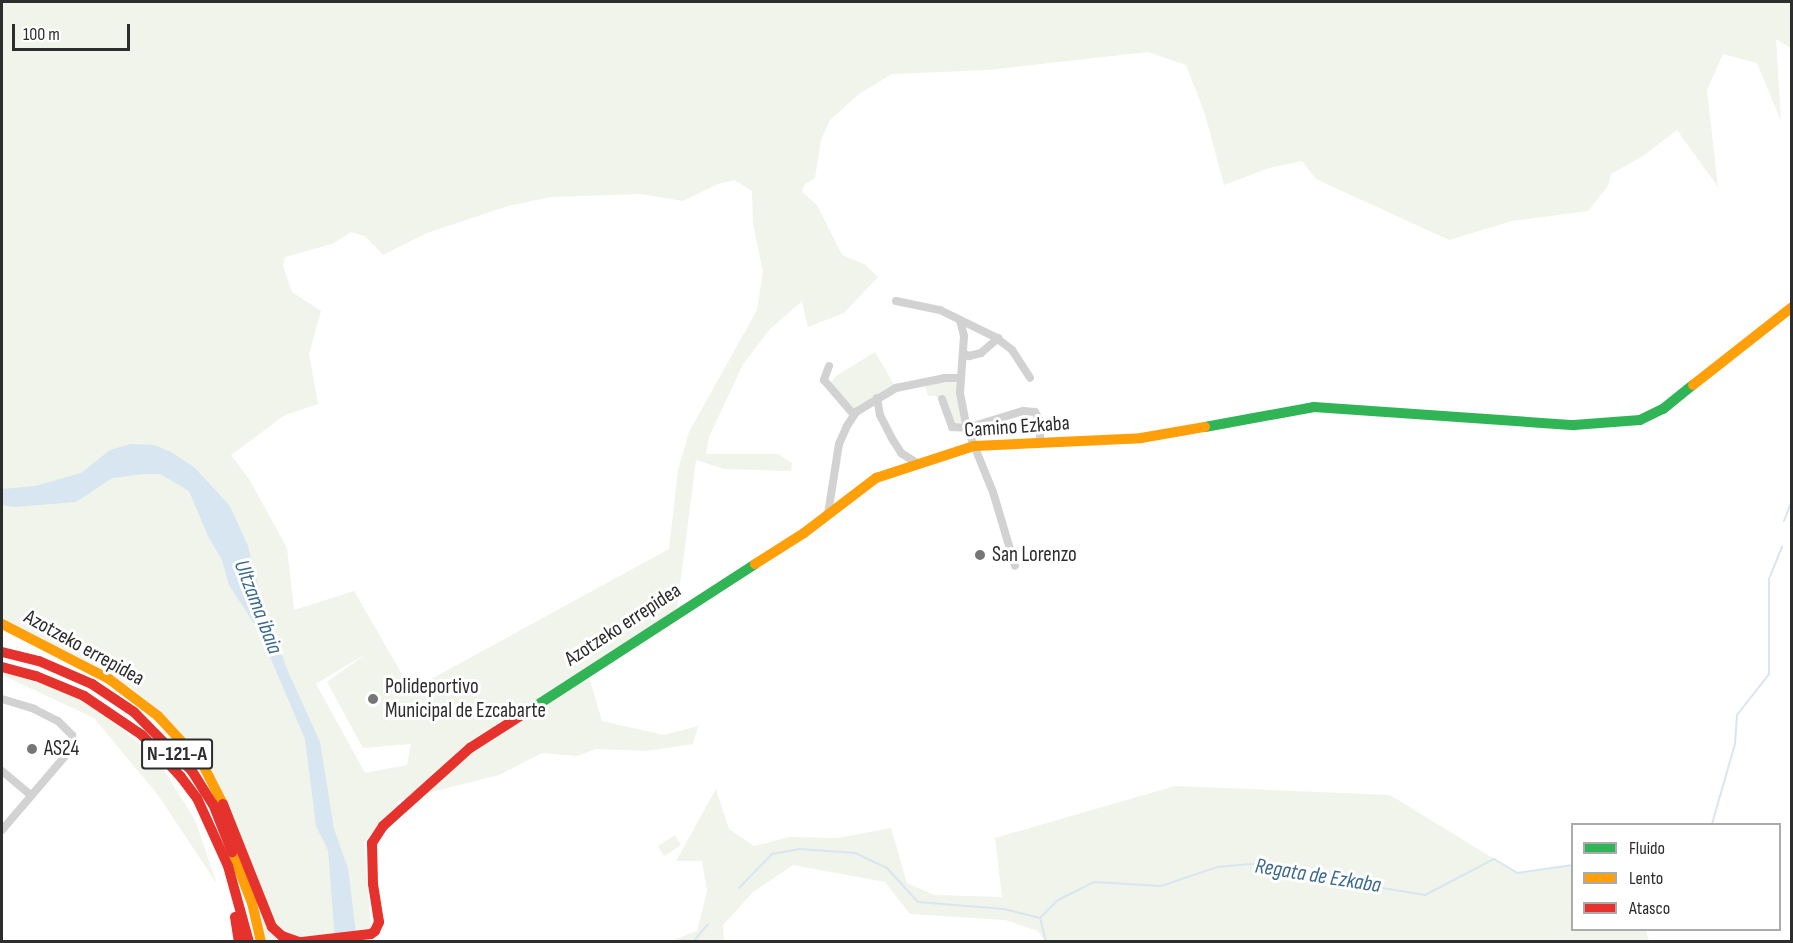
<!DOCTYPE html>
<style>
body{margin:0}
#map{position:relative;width:1793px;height:943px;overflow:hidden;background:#fff;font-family:"Sofia Sans Condensed",sans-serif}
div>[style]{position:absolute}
.green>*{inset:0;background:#f0f4eb}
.water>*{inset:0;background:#d8e6f1}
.stream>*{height:2px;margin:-1px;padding:0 1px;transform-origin:1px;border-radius:1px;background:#d8e6f1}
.street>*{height:8px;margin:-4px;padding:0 4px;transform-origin:4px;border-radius:4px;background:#d2d2d2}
.fast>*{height:10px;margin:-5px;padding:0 5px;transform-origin:5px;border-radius:5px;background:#30b455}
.slow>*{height:10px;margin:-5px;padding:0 5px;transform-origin:5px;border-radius:5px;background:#ff9f0a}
.jam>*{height:10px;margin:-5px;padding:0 5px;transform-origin:5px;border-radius:5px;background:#e5322d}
.dots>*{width:16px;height:16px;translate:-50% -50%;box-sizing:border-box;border:3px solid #fff;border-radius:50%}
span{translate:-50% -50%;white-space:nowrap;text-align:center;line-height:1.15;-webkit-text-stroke:6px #fff;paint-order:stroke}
.shield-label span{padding:2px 4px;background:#fff;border:2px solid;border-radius:4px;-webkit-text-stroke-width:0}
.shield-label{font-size:20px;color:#2d2d2d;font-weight:700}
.street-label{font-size:21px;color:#2d2d2d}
.poi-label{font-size:21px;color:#2d2d2d}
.left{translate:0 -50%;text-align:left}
.water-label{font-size:22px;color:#3c6b8f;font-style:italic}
.frame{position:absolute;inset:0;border:3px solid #2d2d2d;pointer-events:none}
.legend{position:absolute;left:1571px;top:823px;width:210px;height:108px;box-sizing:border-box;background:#fff;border:2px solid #ababab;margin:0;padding:8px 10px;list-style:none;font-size:18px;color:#2d2d2d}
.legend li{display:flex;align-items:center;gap:12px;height:30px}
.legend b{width:30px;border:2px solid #ababab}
.scale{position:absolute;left:12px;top:24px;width:118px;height:27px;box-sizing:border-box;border:3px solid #2d2d2d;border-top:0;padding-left:8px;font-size:18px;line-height:21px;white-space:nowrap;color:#2d2d2d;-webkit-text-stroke:4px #fff;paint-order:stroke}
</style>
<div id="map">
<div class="green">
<i style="clip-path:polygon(evenodd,2px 2px,1791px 2px,1792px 49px,1776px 39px,1781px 121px,1757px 63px,1723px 54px,1707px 90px,1718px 187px,1677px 130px,1643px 156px,1611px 174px,1608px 186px,1588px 211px,1512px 221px,1449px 240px,1316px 179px,1302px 161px,1269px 168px,1224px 185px,1205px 114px,1186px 65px,1148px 52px,988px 70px,892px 74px,859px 94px,830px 120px,821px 140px,815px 178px,805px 184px,802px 192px,817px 205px,842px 255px,864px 264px,878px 277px,844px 313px,808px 327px,802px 301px,770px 329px,743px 364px,709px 437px,706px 454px,778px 454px,792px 463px,791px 471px,724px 469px,696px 460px,677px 608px,589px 677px,602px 721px,664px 735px,698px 726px,693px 744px,647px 751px,596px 749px,577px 756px,542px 753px,499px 775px,400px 800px,364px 842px,372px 941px,261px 942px,203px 765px,135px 697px,134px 690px,2px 621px,2px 2px,734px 180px,752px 191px,753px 224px,763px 271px,757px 310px,689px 432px,678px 470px,669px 549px,411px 690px,354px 591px,294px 610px,287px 548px,249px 479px,231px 455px,285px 415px,318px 404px,309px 354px,321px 311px,292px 292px,283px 266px,285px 257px,332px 244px,351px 232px,365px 236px,383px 255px,427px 233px,508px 206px,551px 197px,641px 194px,683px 201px,718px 184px,734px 180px,2px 2px,367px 653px,327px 682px,363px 748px,411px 744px,407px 765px,365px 773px,316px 684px,367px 653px)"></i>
<i style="clip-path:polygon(875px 352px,896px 388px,856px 412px,830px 383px,836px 376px)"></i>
<i style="clip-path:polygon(960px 378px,967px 428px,952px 427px,943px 400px,935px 396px,928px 396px,924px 382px)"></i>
<i style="clip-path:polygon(2px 672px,72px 693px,116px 724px,157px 759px,195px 820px,217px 884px,158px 795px,94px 718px,2px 675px)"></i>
<i style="clip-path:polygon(1175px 786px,1390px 795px,1517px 873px,1572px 865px,1572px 930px,1646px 930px,1649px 941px,1045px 941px,1038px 931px,1005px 920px,910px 914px,885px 882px,793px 865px,753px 892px,723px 925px,724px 941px,671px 941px,697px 931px,707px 891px,702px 861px,676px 861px,716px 789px,729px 829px,754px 846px,789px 837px,838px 838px,891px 828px,907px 883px,934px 895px,1002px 897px,995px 838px)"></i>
<i style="clip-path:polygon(675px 835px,681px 845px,664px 856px,658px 846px)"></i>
</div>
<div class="water">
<i style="clip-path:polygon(131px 444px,154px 445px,171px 452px,195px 468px,230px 506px,248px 546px,259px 589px,287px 669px,320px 742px,334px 829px,348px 868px,357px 941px,335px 941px,328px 850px,316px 826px,305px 739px,259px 631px,229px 585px,222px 560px,208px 536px,189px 491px,160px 474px,143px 474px,112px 478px,76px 502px,14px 507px,2px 505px,2px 489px,35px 486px,81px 473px,110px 450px)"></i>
</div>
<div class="stream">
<i style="left:1784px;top:521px;width:22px;rotate:-69deg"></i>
<i style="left:1712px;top:824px;width:83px;rotate:-74deg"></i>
<i style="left:1735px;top:744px;width:29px;rotate:-86deg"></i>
<i style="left:1737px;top:715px;width:52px;rotate:-52deg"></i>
<i style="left:1769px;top:674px;width:95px;rotate:-90deg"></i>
<i style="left:1769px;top:579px;width:35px;rotate:-68deg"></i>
<i style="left:739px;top:888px;width:47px;rotate:-45.9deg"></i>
<i style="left:772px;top:854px;width:27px;rotate:-10deg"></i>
<i style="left:799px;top:849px;width:56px;rotate:4.1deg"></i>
<i style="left:855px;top:853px;width:35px;rotate:25deg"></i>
<i style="left:887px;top:868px;width:46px;rotate:47.6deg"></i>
<i style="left:918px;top:902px;width:86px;rotate:4.7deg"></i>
<i style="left:1004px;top:909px;width:37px;rotate:14deg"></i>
<i style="left:1040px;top:918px;width:25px;rotate:-45deg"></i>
<i style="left:1058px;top:900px;width:40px;rotate:-26.6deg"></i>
<i style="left:1094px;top:882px;width:67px;rotate:3.4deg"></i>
<i style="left:1161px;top:886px;width:59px;rotate:-18.7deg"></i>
<i style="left:1217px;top:867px;width:46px;rotate:-5deg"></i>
<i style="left:1263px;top:863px;width:62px;rotate:8.4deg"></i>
<i style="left:1324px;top:872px;width:48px;rotate:16.9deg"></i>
<i style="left:1370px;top:886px;width:56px;rotate:9.3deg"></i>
<i style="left:1425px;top:895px;width:78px;rotate:-27.6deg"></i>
<i style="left:1494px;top:859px;width:27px;rotate:31deg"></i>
<i style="left:1517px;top:873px;width:56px;rotate:-8.3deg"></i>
<i style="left:1040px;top:918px;width:25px;rotate:76deg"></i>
<i style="left:693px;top:942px;width:23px;rotate:-50deg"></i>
</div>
<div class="street">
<i style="left:896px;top:301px;width:45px;rotate:11.6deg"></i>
<i style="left:940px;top:310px;width:61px;rotate:26.1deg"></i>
<i style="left:995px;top:337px;width:21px;rotate:37deg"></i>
<i style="left:1012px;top:350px;width:33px;rotate:57deg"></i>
<i style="left:960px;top:320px;width:16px;rotate:76deg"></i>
<i style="left:964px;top:336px;width:57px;rotate:94deg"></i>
<i style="left:960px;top:393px;width:36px;rotate:79deg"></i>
<i style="left:967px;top:428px;width:69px;rotate:67.9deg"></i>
<i style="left:993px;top:492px;width:77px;rotate:73.4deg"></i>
<i style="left:963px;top:353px;width:7px;rotate:27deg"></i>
<i style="left:969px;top:356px;width:12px;rotate:-14deg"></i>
<i style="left:981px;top:353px;width:23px;rotate:-41deg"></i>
<i style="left:829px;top:366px;width:15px;rotate:110deg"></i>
<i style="left:824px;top:380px;width:46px;rotate:49.4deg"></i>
<i style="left:877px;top:398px;width:17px;rotate:80deg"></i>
<i style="left:880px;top:415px;width:28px;rotate:63deg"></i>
<i style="left:893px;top:440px;width:15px;rotate:58deg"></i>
<i style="left:901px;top:453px;width:19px;rotate:32deg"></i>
<i style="left:942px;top:399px;width:30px;rotate:70deg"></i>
<i style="left:952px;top:427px;width:15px;rotate:4deg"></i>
<i style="left:967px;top:428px;width:59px;rotate:-16.9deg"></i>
<i style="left:1023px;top:411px;width:12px;rotate:5deg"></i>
<i style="left:1035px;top:412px;width:10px;rotate:61deg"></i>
<i style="left:1040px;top:421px;width:22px;rotate:90deg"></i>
<i style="left:828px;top:514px;width:71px;rotate:-81.1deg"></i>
<i style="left:839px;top:444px;width:20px;rotate:-66deg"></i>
<i style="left:847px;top:426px;width:17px;rotate:-57deg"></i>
<i style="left:856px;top:412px;width:47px;rotate:-31deg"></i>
<i style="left:896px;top:388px;width:50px;rotate:-11.5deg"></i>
<i style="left:945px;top:378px;width:15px"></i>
<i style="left:2px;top:699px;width:34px;rotate:17deg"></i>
<i style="left:34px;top:709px;width:27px;rotate:27deg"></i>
<i style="left:58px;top:721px;width:20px;rotate:45deg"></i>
<i style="left:72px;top:735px;width:13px;rotate:90deg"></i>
<i style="left:72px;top:748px;width:108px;rotate:130.5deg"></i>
<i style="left:2px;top:771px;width:38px;rotate:40deg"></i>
</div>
<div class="fast">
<i style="left:1205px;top:427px;width:111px;rotate:-10.4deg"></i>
<i style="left:1314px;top:407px;width:261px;rotate:4deg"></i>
<i style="left:1574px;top:425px;width:66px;rotate:-4.3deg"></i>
<i style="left:1640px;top:420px;width:25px;rotate:-26deg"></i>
<i style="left:1663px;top:409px;width:38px;rotate:-39deg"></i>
<i style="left:525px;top:713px;width:274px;rotate:-32.9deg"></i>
</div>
<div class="slow">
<i style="left:1693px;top:385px;width:126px;rotate:-38.2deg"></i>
<i style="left:755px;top:564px;width:58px;rotate:-32.3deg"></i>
<i style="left:804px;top:533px;width:91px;rotate:-37.4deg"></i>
<i style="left:876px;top:478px;width:103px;rotate:-18.1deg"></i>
<i style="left:974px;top:446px;width:167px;rotate:-2.7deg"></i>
<i style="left:1141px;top:438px;width:65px;rotate:-9.8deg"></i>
<i style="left:2px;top:624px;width:120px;rotate:27.2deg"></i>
<i style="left:109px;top:679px;width:61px;rotate:37.1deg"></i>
<i style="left:158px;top:716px;width:67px;rotate:47.4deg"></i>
<i style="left:203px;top:765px;width:44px;rotate:62.9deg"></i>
<i style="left:232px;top:852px;width:55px;rotate:68.6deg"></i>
<i style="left:252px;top:903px;width:40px;rotate:77deg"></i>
</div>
<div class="jam">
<i style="left:2px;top:652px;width:38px;rotate:14deg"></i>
<i style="left:39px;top:661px;width:58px;rotate:23.5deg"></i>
<i style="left:92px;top:684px;width:50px;rotate:33.7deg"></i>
<i style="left:134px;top:712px;width:83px;rotate:45.5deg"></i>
<i style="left:192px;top:771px;width:39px;rotate:58deg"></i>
<i style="left:213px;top:804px;width:52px;rotate:68.4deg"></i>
<i style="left:2px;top:667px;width:35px;rotate:15deg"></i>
<i style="left:36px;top:676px;width:52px;rotate:22.6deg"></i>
<i style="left:84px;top:696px;width:70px;rotate:33.9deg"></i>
<i style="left:142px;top:735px;width:57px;rotate:47.1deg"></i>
<i style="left:181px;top:777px;width:26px;rotate:53deg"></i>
<i style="left:197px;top:798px;width:75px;rotate:65.5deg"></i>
<i style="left:228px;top:866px;width:79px;rotate:74.6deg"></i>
<i style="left:223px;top:804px;width:132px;rotate:68.3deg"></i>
<i style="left:272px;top:927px;width:13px;rotate:42deg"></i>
<i style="left:282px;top:936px;width:18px;rotate:19deg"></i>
<i style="left:235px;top:917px;width:25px;rotate:81deg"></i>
<i style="left:302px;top:942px;width:69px;rotate:-6.6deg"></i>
<i style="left:371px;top:934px;width:5px;rotate:-37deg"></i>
<i style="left:375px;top:931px;width:10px;rotate:-66deg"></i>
<i style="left:379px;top:922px;width:38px;rotate:-99deg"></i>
<i style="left:373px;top:884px;width:41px;rotate:-91.4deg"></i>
<i style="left:372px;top:843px;width:20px;rotate:-57deg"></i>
<i style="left:383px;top:826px;width:117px;rotate:-41.9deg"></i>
<i style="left:470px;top:748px;width:65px;rotate:-32.5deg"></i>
</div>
<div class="dots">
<i style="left:980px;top:555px;background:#767676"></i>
<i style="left:373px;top:699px;background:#767676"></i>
<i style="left:32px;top:749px;background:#767676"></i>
</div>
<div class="shield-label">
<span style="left:177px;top:754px">N-121-A</span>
</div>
<div class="street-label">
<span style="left:1017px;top:427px;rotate:-4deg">Camino Ezkaba</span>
<span style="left:623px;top:625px;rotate:-33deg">Azotzeko errepidea</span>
<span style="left:84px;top:648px;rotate:29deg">Azotzeko errepidea</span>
</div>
<div class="poi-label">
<span class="left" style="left:992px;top:555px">San Lorenzo</span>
<span class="left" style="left:385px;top:699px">Polideportivo<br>Municipal de Ezcabarte</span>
<span class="left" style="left:44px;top:749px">AS24</span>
</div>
<div class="water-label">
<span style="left:258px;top:607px;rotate:69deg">Ultzama ibaia</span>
<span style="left:1318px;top:876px;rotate:9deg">Regata de Ezkaba</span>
</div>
<div class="frame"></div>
<ul class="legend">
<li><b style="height:8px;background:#30b455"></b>Fluido</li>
<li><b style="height:8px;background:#ff9f0a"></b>Lento</li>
<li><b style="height:8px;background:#e5322d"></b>Atasco</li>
</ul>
<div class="scale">100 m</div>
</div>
